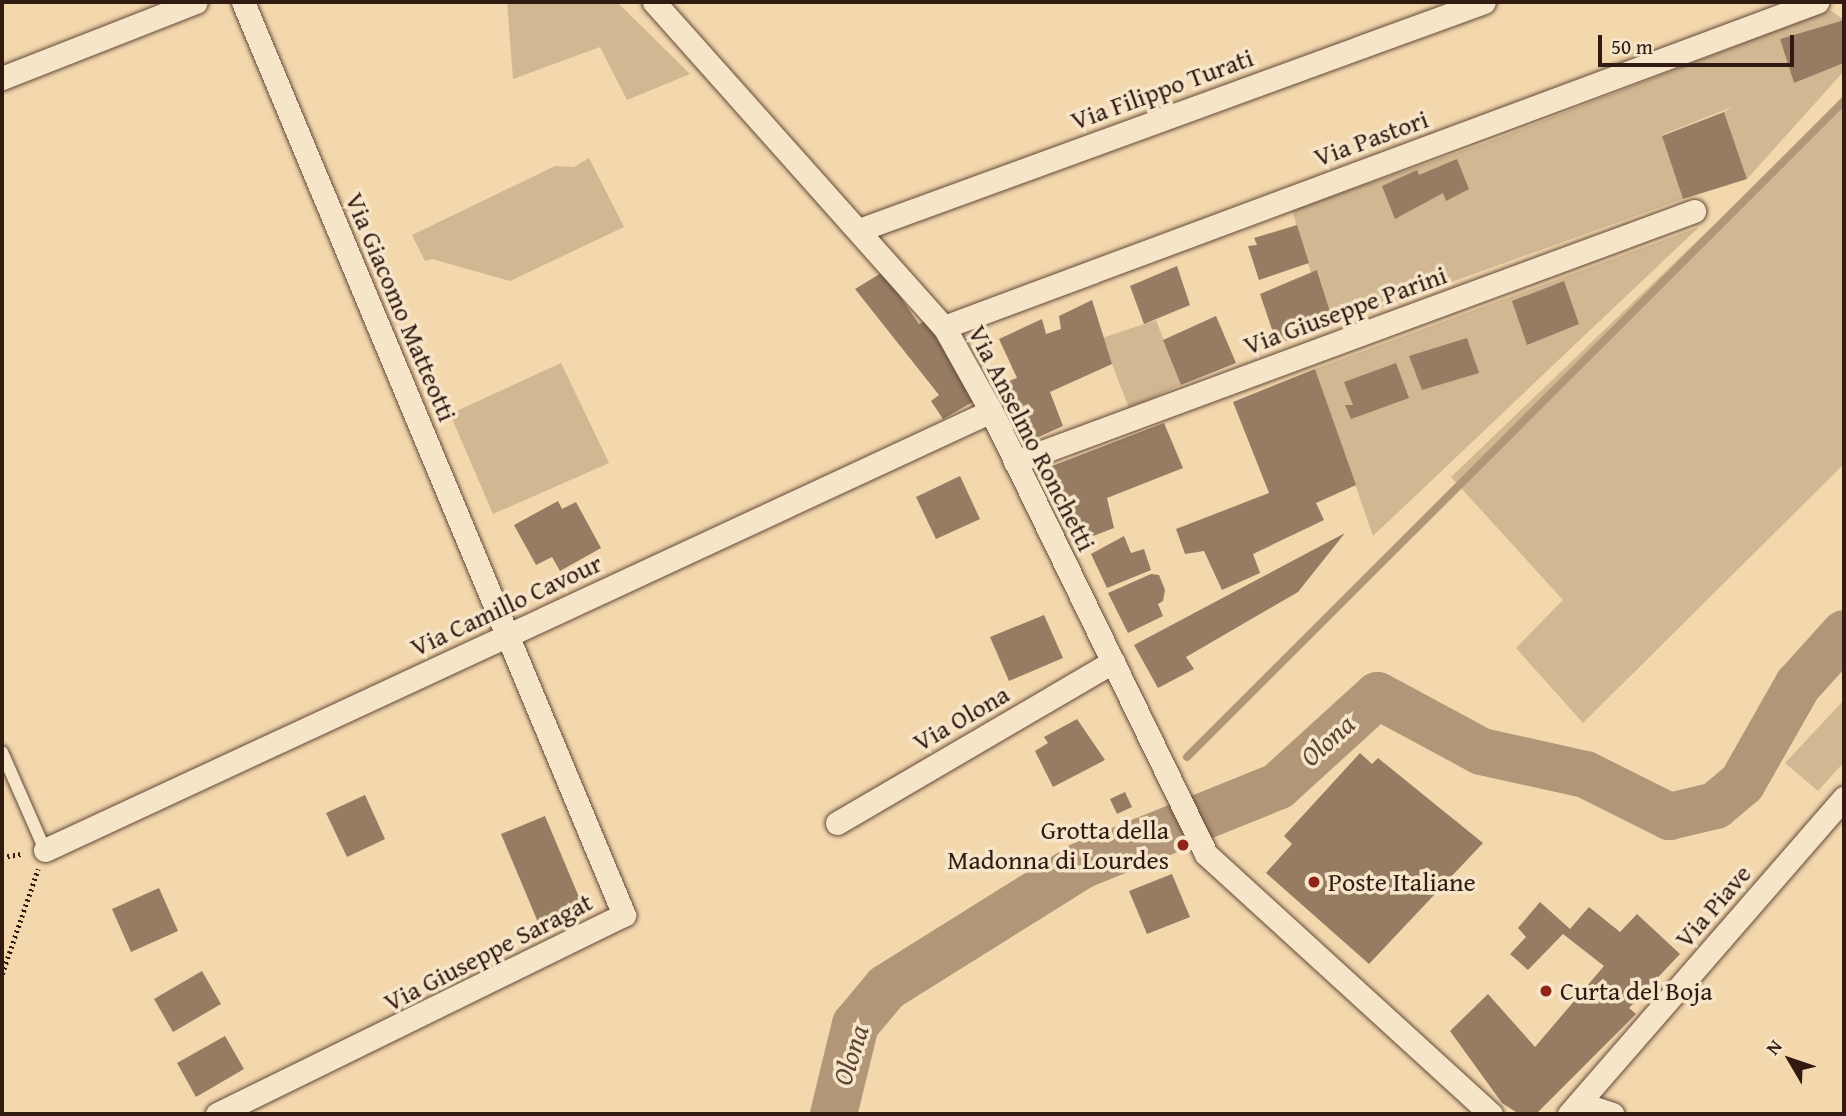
<!DOCTYPE html>
<style>
body{margin:0}
#map{position:relative;width:1846px;height:1116px;overflow:hidden;background:#f3d7ad;font-family:"Gentium Book Plus",serif}
div>[style]{position:absolute}
.green>*{inset:0;background:#d2b793}
.stream>*{height:8px;margin:-4px;padding:0 4px;transform-origin:4px;border-radius:4px;background:#b19778}
.river>*{height:47px;margin:-23.5px;padding:0 23.5px;transform-origin:23.5px;border-radius:23.5px;background:#b19778}
.building>*{inset:0;background:#967c63}
.path>*{height:4.5px;margin-top:-2.25px;transform-origin:0;background:repeating-linear-gradient(90deg,#311a12 0 2px,transparent 0 5.5px)}
.roads{filter:drop-shadow(0 0 2px #624939) drop-shadow(0 0 2px #624939)}
.service>*{height:12px;margin:-6px;padding:0 6px;transform-origin:6px;border-radius:6px;background:#f7e5ca}
.minor>*{height:23px;margin:-11.5px;padding:0 11.5px;transform-origin:11.5px;border-radius:11.5px;background:#f7e5ca}
.dots>*{width:19px;height:19px;translate:-50% -50%;box-sizing:border-box;border:4px solid #f7e5ca;border-radius:50%}
span{translate:-50% -50%;white-space:nowrap;text-align:center;line-height:1.15;-webkit-text-stroke:7px #f7e5ca;paint-order:stroke}
.street-label{font-size:26px;color:#311a12}
.poi-label{font-size:26px;color:#311a12}
.right{translate:-100% -50%;text-align:right}
.left{translate:0 -50%;text-align:left}
.water-label{font-size:28px;color:#5e4636;font-style:italic}
.frame{position:absolute;inset:0;border:4px solid #311a12;pointer-events:none}
.north{position:absolute;left:1755px;top:1025px;width:70px;height:70px;-webkit-text-stroke:5px #f7e5ca;paint-order:stroke;rotate:309deg;font-size:19px;font-weight:700;line-height:28px;text-align:center;color:#311a12}
.north::after{content:'';display:block;margin:auto;width:24px;height:32px;background:#311a12;clip-path:polygon(50% 0,100% 100%,50% 72%,0 100%)}
.scale{position:absolute;left:1598px;top:35px;width:196px;height:32px;box-sizing:border-box;border:4px solid #311a12;border-top:0;padding-left:9px;font-size:21px;line-height:24px;white-space:nowrap;color:#311a12;-webkit-text-stroke:5px #f7e5ca;paint-order:stroke}
</style>
<div id="map">
<div class="green">
<i style="clip-path:polygon(507px 2px,617px 2px,690px 74px,627px 100px,600px 47px,513px 79px)"></i>
<i style="clip-path:polygon(1830px 10px,1844px 20px,1780px 39px,1794px 83px,1844px 63px,1844px 71px,1747px 179px,1724px 112px,1732px 107px,1662px 135px,1683px 199px,1334px 324px,1318px 271px,1311px 273px,1292px 210px,1485px 143px)"></i>
<i style="clip-path:polygon(1844px 100px,1844px 464px,1583px 723px,1516px 648px,1563px 600px,1451px 477px)"></i>
<i style="clip-path:polygon(589px 158px,624px 227px,510px 281px,432px 259px,425px 261px,412px 235px,555px 166px,574px 167px)"></i>
<i style="clip-path:polygon(1699px 227px,1373px 536px,1315px 369px)"></i>
<i style="clip-path:polygon(1156px 320px,1181px 385px,1129px 408px,1102px 338px)"></i>
<i style="clip-path:polygon(561px 363px,609px 463px,493px 514px,450px 414px)"></i>
<i style="clip-path:polygon(1844px 700px,1844px 762px,1818px 791px,1785px 763px)"></i>
</div>
<div class="stream">
<i style="left:1187px;top:757px;width:928px;rotate:-44.96deg"></i>
</div>
<div class="river">
<i style="left:833px;top:1114px;width:93px;rotate:-76.3deg"></i>
<i style="left:855px;top:1024px;width:48px;rotate:-50deg"></i>
<i style="left:886px;top:987px;width:230px;rotate:-32deg"></i>
<i style="left:1081px;top:865px;width:211px;rotate:-22deg"></i>
<i style="left:1277px;top:786px;width:135px;rotate:-42.3deg"></i>
<i style="left:1377px;top:695px;width:118px;rotate:28.3deg"></i>
<i style="left:1481px;top:751px;width:107px;rotate:12.5deg"></i>
<i style="left:1585px;top:774px;width:94px;rotate:26.6deg"></i>
<i style="left:1669px;top:816px;width:47px;rotate:-13.4deg"></i>
<i style="left:1715px;top:805px;width:35px;rotate:-40deg"></i>
<i style="left:1742px;top:782px;width:112px;rotate:-60.4deg"></i>
<i style="left:1797px;top:685px;width:70px;rotate:-47.9deg"></i>
</div>
<div class="building">
<i style="clip-path:polygon(1844px 20px,1844px 63px,1794px 83px,1780px 39px)"></i>
<i style="clip-path:polygon(1724px 112px,1747px 179px,1683px 199px,1662px 136px)"></i>
<i style="clip-path:polygon(1457px 159px,1469px 189px,1446px 201px,1443px 193px,1395px 219px,1382px 186px,1417px 170px,1419px 175px)"></i>
<i style="clip-path:polygon(1297px 225px,1309px 263px,1259px 280px,1248px 246px,1257px 245px,1254px 238px)"></i>
<i style="clip-path:polygon(1177px 266px,1190px 305px,1144px 324px,1130px 286px)"></i>
<i style="clip-path:polygon(1317px 270px,1334px 324px,1277px 344px,1260px 294px)"></i>
<i style="clip-path:polygon(883px 272px,919px 324px,928px 320px,976px 400px,943px 419px,931px 401px,939px 395px,855px 289px)"></i>
<i style="clip-path:polygon(1564px 281px,1579px 324px,1527px 345px,1512px 301px)"></i>
<i style="clip-path:polygon(1092px 300px,1112px 364px,1050px 392px,1063px 426px,1034px 439px,1006px 382px,1017px 378px,999px 339px,1042px 319px,1046px 334px,1061px 329px,1059px 316px)"></i>
<i style="clip-path:polygon(1216px 316px,1236px 363px,1181px 385px,1163px 340px)"></i>
<i style="clip-path:polygon(1467px 338px,1479px 373px,1422px 390px,1409px 356px)"></i>
<i style="clip-path:polygon(1396px 363px,1409px 398px,1351px 419px,1345px 405px,1353px 405px,1344px 382px)"></i>
<i style="clip-path:polygon(1315px 369px,1356px 485px,1316px 503px,1324px 520px,1253px 554px,1260px 573px,1222px 590px,1204px 551px,1185px 554px,1176px 529px,1269px 493px,1233px 402px)"></i>
<i style="clip-path:polygon(1164px 423px,1183px 468px,1107px 498px,1114px 528px,1080px 541px,1052px 466px)"></i>
<i style="clip-path:polygon(960px 476px,980px 519px,936px 539px,916px 497px)"></i>
<i style="clip-path:polygon(558px 501px,562px 509px,576px 502px,601px 548px,560px 571px,552px 557px,536px 565px,514px 525px)"></i>
<i style="clip-path:polygon(1345px 533px,1298px 592px,1186px 657px,1194px 669px,1158px 688px,1134px 645px)"></i>
<i style="clip-path:polygon(1124px 536px,1131px 553px,1144px 549px,1151px 570px,1107px 588px,1091px 554px)"></i>
<i style="clip-path:polygon(1151px 574px,1159px 575px,1165px 590px,1163px 601px,1158px 604px,1163px 616px,1128px 633px,1108px 593px)"></i>
<i style="clip-path:polygon(1044px 615px,1063px 658px,1009px 681px,990px 637px)"></i>
<i style="clip-path:polygon(1077px 719px,1105px 760px,1053px 787px,1035px 751px,1048px 743px,1044px 737px)"></i>
<i style="clip-path:polygon(1360px 753px,1372px 764px,1378px 758px,1483px 843px,1369px 964px,1266px 873px,1292px 844px,1284px 836px)"></i>
<i style="clip-path:polygon(1125px 792px,1132px 807px,1117px 814px,1110px 799px)"></i>
<i style="clip-path:polygon(365px 795px,385px 839px,347px 857px,326px 813px)"></i>
<i style="clip-path:polygon(545px 816px,584px 909px,540px 927px,501px 834px)"></i>
<i style="clip-path:polygon(1172px 874px,1190px 917px,1147px 934px,1129px 891px)"></i>
<i style="clip-path:polygon(159px 888px,178px 931px,131px 952px,112px 909px)"></i>
<i style="clip-path:polygon(1540px 902px,1570px 929px,1589px 907px,1620px 932px,1637px 914px,1680px 954px,1629px 1008px,1636px 1014px,1536px 1114px,1519px 1114px,1502px 1103px,1450px 1031px,1488px 994px,1535px 1047px,1604px 966px,1563px 934px,1528px 970px,1510px 954px,1526px 937px,1518px 928px)"></i>
<i style="clip-path:polygon(202px 971px,221px 1004px,173px 1032px,154px 999px)"></i>
<i style="clip-path:polygon(225px 1036px,244px 1069px,196px 1097px,177px 1063px)"></i>
</div>
<div class="path">
<i style="left:2px;top:857px;width:20px;rotate:-9deg"></i>
<i style="left:2px;top:974px;width:111px;rotate:-71.1deg"></i>
</div>
<div class="roads">
<div class="service">
<i style="left:2px;top:752px;width:107px;rotate:66.3deg"></i>
</div>
<div class="minor">
<i style="left:654px;top:2px;width:436px;rotate:48.3deg"></i>
<i style="left:944px;top:327px;width:96px;rotate:60.8deg"></i>
<i style="left:991px;top:411px;width:492px;rotate:64.1deg"></i>
<i style="left:1206px;top:854px;width:386px;rotate:42.4deg"></i>
<i style="left:2px;top:78px;width:208px;rotate:-21.4deg"></i>
<i style="left:859px;top:230px;width:665px;rotate:-20.04deg"></i>
<i style="left:944px;top:327px;width:932px;rotate:-20.42deg"></i>
<i style="left:1015px;top:462px;width:724px;rotate:-20.29deg"></i>
<i style="left:837px;top:823px;width:320px;rotate:-30.3deg"></i>
<i style="left:45px;top:850px;width:1043px;rotate:-24.89deg"></i>
<i style="left:1579px;top:1103px;width:35px;rotate:18deg"></i>
<i style="left:217px;top:1114px;width:453px;rotate:-26.1deg"></i>
<i style="left:624px;top:915px;width:989px;rotate:-112.65deg"></i>
<i style="left:1569px;top:1114px;width:419px;rotate:-49deg"></i>
</div>
</div>
<div class="dots">
<i style="left:1183px;top:845px;background:#8f2418"></i>
<i style="left:1314px;top:882px;background:#8f2418"></i>
<i style="left:1546px;top:991px;background:#8f2418"></i>
</div>
<div class="street-label">
<span style="left:1162px;top:89px;rotate:-20deg">Via Filippo Turati</span>
<span style="left:1371px;top:138px;rotate:-20deg">Via Pastori</span>
<span style="left:401px;top:307px;rotate:67deg">Via Giacomo Matteotti</span>
<span style="left:1345px;top:310px;rotate:-20deg">Via Giuseppe Parini</span>
<span style="left:1032px;top:438px;rotate:63deg">Via Anselmo Ronchetti</span>
<span style="left:506px;top:605px;rotate:-25deg">Via Camillo Cavour</span>
<span style="left:961px;top:718px;rotate:-30deg">Via Olona</span>
<span style="left:1713px;top:906px;rotate:-49deg">Via Piave</span>
<span style="left:488px;top:952px;rotate:-27deg">Via Giuseppe Saragat</span>
</div>
<div class="poi-label">
<span class="right" style="left:1169px;top:845px">Grotta della<br>Madonna di Lourdes</span>
<span class="left" style="left:1328px;top:882px">Poste Italiane</span>
<span class="left" style="left:1560px;top:991px">Curta del Boja</span>
</div>
<div class="water-label">
<span style="left:1327px;top:740px;rotate:-42deg">Olona</span>
<span style="left:850px;top:1055px;rotate:-72deg">Olona</span>
</div>
<div class="frame"></div>
<div class="north">N</div>
<div class="scale">50 m</div>
</div>
